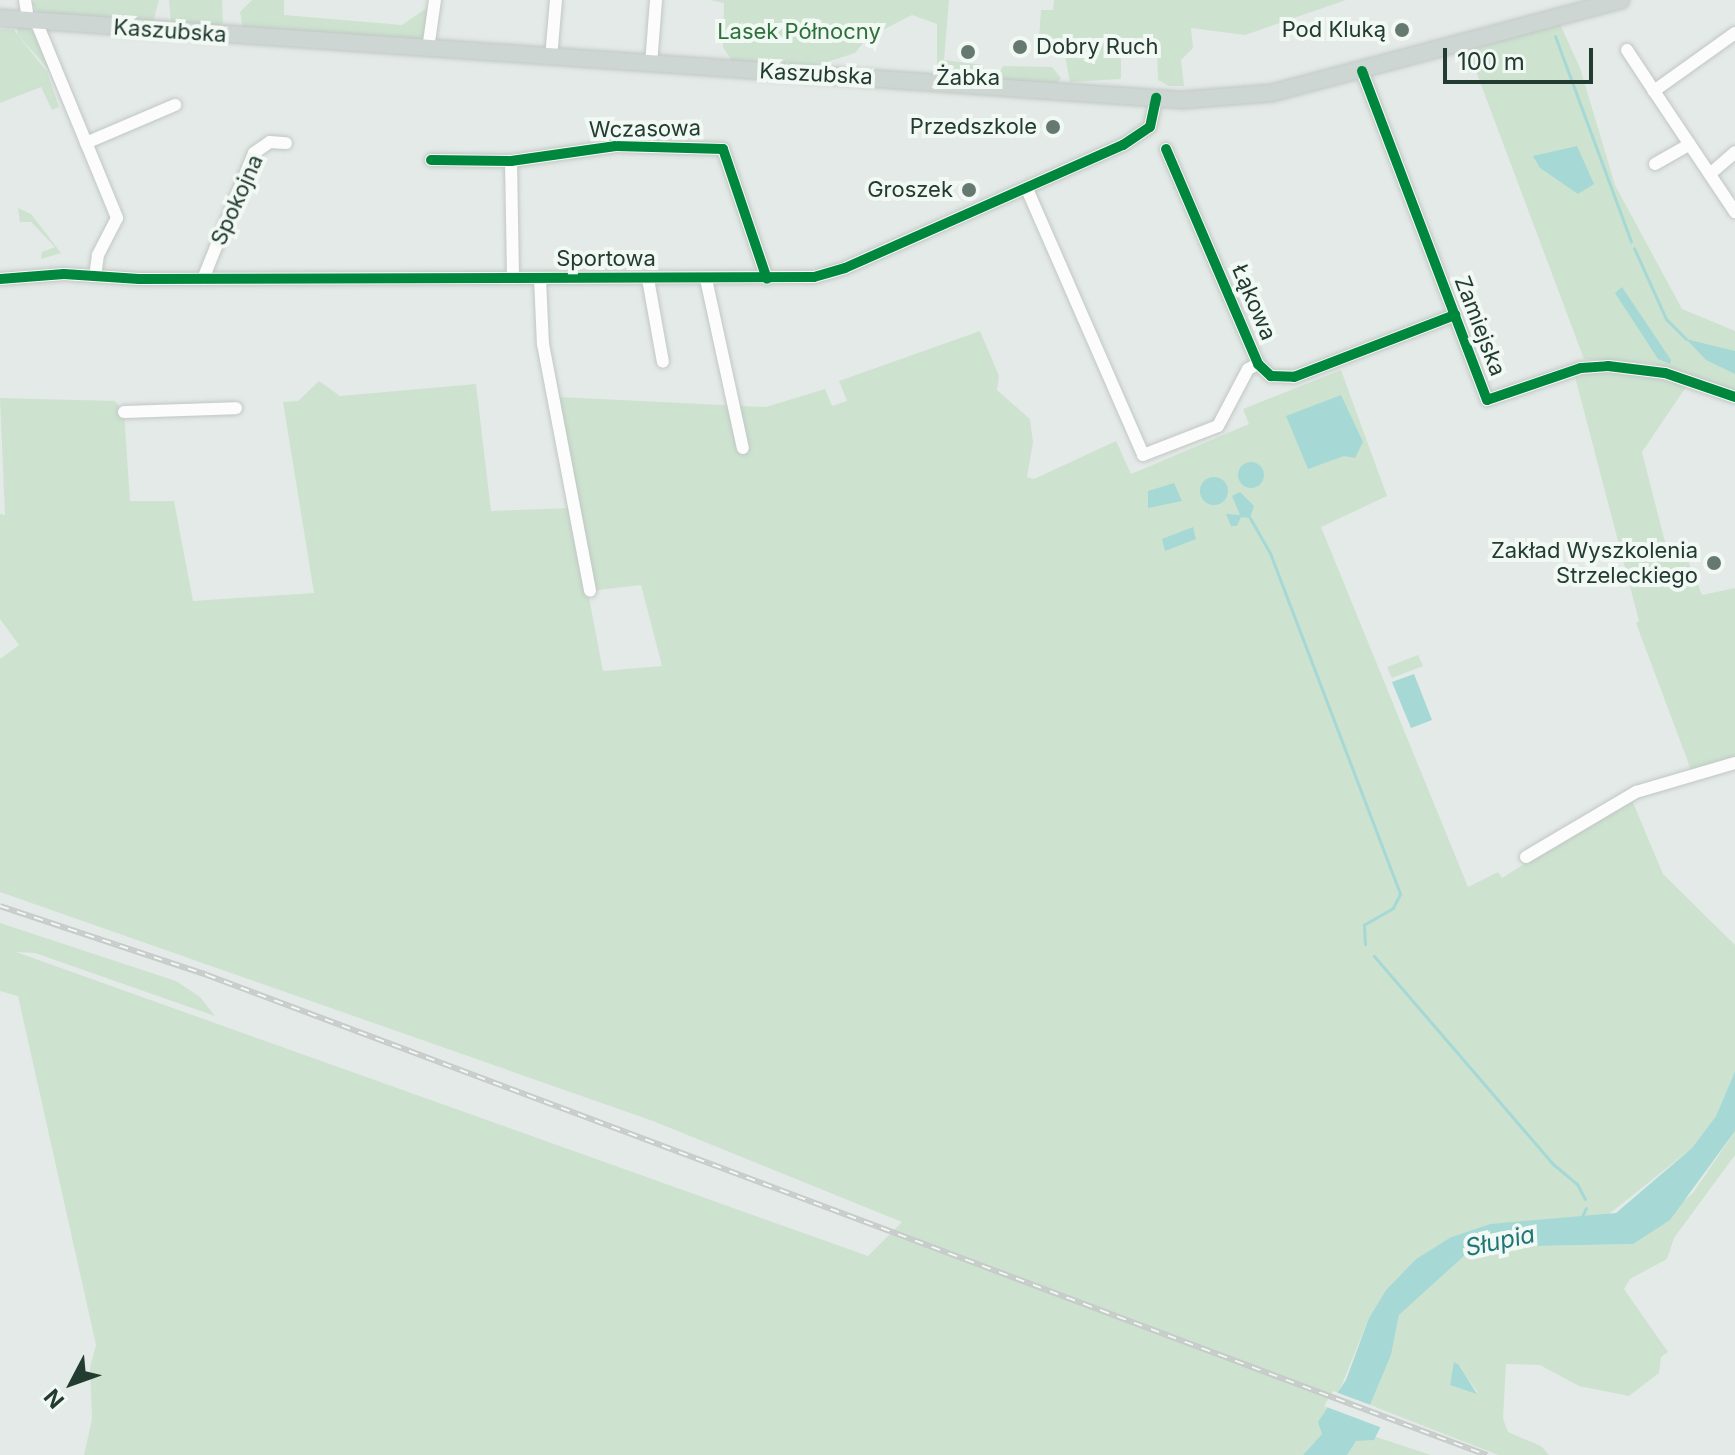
<!DOCTYPE html>
<meta charset="utf-8">
<style>
body{margin:0}
#map{position:relative;width:1735px;height:1455px;overflow:hidden;background:#e4eae7;font-family:Inter,sans-serif}
div>[style]{position:absolute}
.green>*{inset:0;background:#cde3d0}
.water>*{inset:0;background:#a6d8d6}
.round{border-radius:50%}
.pier>*{inset:0;background:#e4eae7}
.stream>*{height:3px;margin:-1.5px;padding:0 1.5px;transform-origin:1.5px;border-radius:1.5px;background:#a6d8d6}
.roads{filter:drop-shadow(0 0 2px #c1c7c4) drop-shadow(0 0 2px #c1c7c4)}
.minor>*{height:12px;margin:-6px;padding:0 6px;transform-origin:6px;border-radius:6px;background:#fbfcfb}
.major>*{height:16px;margin:-8px;padding:0 8px;transform-origin:8px;border-radius:8px;background:#cdd6d2}
.rail>*{height:6px;margin-top:-3px;transform-origin:0;background:repeating-linear-gradient(90deg,#f2f8f4 0 9px,#c7cbc9 0 18px);box-sizing:border-box;border-block:2px solid #c7cbc9}
.cycleway>*{height:10px;margin:-5px;padding:0 5px;transform-origin:5px;border-radius:5px;background:#00873e}
.dots>*{width:22px;height:22px;translate:-50% -50%;box-sizing:border-box;border:4px solid #f2f8f4;border-radius:50%}
span{translate:-50% -50%;white-space:nowrap;text-align:center;line-height:1.15;-webkit-text-stroke:8px #f2f8f4;paint-order:stroke}
.poi-label{font-size:22px;color:#223c31}
.right{translate:-100% -50%;text-align:right}
.left{translate:0 -50%;text-align:left}
.street-label{font-size:22px;color:#223c31}
.park-label{font-size:22px;color:#2d723b}
.water-label{font-size:24px;color:#1e7776;font-style:italic}
.north{position:absolute;left:32px;top:1343px;width:80px;height:80px;-webkit-text-stroke:6px #f2f8f4;paint-order:stroke;rotate:229deg;font-size:22px;font-weight:700;line-height:32px;text-align:center;color:#223c31}
.north::after{content:'';display:block;margin:auto;width:28px;height:36px;background:#223c31;clip-path:polygon(50% 0,100% 100%,50% 72%,0 100%)}
.scale{position:absolute;left:1443px;top:48px;width:150px;height:36px;box-sizing:border-box;border:4px solid #223c31;border-top:0;padding-left:10px;font-size:24px;line-height:28px;white-space:nowrap;color:#223c31;-webkit-text-stroke:6px #f2f8f4;paint-order:stroke}
</style>
<div id="map">
<div class="green">
<i style="clip-path:polygon(36px 0,159px 0,153px 22px,40px 16px,32px 3px)"></i>
<i style="clip-path:polygon(169px 0,222px 0,223px 23px,218px 27px,171px 22px)"></i>
<i style="clip-path:polygon(252px 0,284px 0,284px 15px,402px 25px,428px 7px,423px 41px,243px 28px,240px 12px)"></i>
<i style="clip-path:polygon(710px 0,949px 0,944px 60px,983px 65px,986px 74px,982px 79px,937px 76px,937px 24px,912px 15px,867px 38px,855px 53px,818px 65px,732px 61px,723px 47px,724px 3px)"></i>
<i style="clip-path:polygon(1054px 0,1346px 0,1245px 35px,1191px 28px,1193px 48px,1181px 60px,1184px 86px,1169px 86px,1158px 80px,1157px 54px,1121px 54px,1121px 79px,1070px 82px,1062px 40px,1039px 38px,1041px 10px,1053px 10px)"></i>
<i style="clip-path:polygon(1560px 24px,1580px 68px,1615px 185px,1682px 309px,1735px 331px,1735px 392px,1652px 363px,1584px 359px,1468px 50px)"></i>
<i style="clip-path:polygon(25px 25px,35px 34px,50px 71px,18px 35px,17px 27px)"></i>
<i style="clip-path:polygon(0 29px,14px 30px,47px 72px,59px 107px,52px 110px,41px 87px,0 103px)"></i>
<i style="clip-path:polygon(1004px 66px,1052px 67px,1061px 78px,1057px 83px,1000px 80px,997px 72px)"></i>
<i style="clip-path:polygon(18px 208px,31px 214px,61px 253px,41px 259px,42px 252px,55px 247px,31px 222px,20px 222px)"></i>
<i style="clip-path:polygon(980px 331px,999px 376px,997px 390px,1030px 419px,1033px 442px,1027px 477px,1034px 479px,1116px 441px,1131px 474px,1249px 424px,1243px 409px,1341px 370px,1387px 496px,1321px 527px,1468px 887px,1498px 872px,1502px 878px,1631px 798px,1663px 874px,1735px 945px,1735px 1071px,1716px 1116px,1692px 1148px,1604px 1218px,1490px 1224px,1451px 1237px,1416px 1259px,1386px 1290px,1369px 1318px,1322px 1434px,1303px 1455px,84px 1455px,92px 1419px,90px 1367px,96px 1345px,18px 996px,0 991px,0 923px,176px 981px,200px 997px,215px 1016px,35px 953px,16px 952px,868px 1256px,902px 1222px,653px 1121px,0 892px,0 659px,19px 645px,0 619px,0 514px,5px 515px,0 398px,115px 401px,124px 412px,130px 501px,174px 501px,193px 601px,314px 593px,283px 402px,298px 401px,319px 381px,340px 396px,476px 384px,491px 511px,572px 508px,603px 671px,662px 666px,641px 585px,590px 591px,559px 397px,766px 407px,825px 389px,832px 406px,847px 401px,839px 381px)"></i>
<i style="clip-path:polygon(1623px 372px,1688px 384px,1642px 452px,1666px 546px,1680px 541px,1702px 595px,1735px 588px,1735px 757px,1691px 770px,1636px 623px,1639px 621px,1574px 373px)"></i>
<i style="clip-path:polygon(1418px 655px,1423px 666px,1392px 678px,1387px 667px)"></i>
<i style="clip-path:polygon(evenodd,1735px 1131px,1735px 1155px,1674px 1238px,1667px 1259px,1630px 1279px,1624px 1289px,1668px 1352px,1661px 1357px,1659px 1373px,1629px 1396px,1579px 1386px,1540px 1365px,1506px 1364px,1503px 1419px,1508px 1432px,1541px 1446px,1549px 1455px,1498px 1455px,1370px 1405px,1391px 1355px,1399px 1315px,1464px 1256px,1482px 1247px,1633px 1244px,1693px 1193px,1735px 1131px,1460px 1365px,1464px 1373px,1478px 1393px,1450px 1384px,1460px 1365px)"></i>
<i style="clip-path:polygon(1376px 1437px,1431px 1455px,1347px 1455px,1356px 1441px)"></i>
</div>
<div class="water">
<i style="clip-path:polygon(1577px 146px,1594px 184px,1578px 194px,1540px 168px,1533px 156px)"></i>
<i style="clip-path:polygon(1622px 287px,1671px 360px,1670px 364px,1658px 359px,1615px 293px)"></i>
<i style="clip-path:polygon(1686px 339px,1735px 351px,1735px 374px,1706px 360px)"></i>
<i style="clip-path:polygon(1341px 395px,1363px 442px,1355px 458px,1344px 456px,1308px 469px,1286px 416px)"></i>
<i class="round" style="left:1238px;top:462px;width:26px;height:26px"></i>
<i class="round" style="left:1200px;top:477px;width:28px;height:28px"></i>
<i style="clip-path:polygon(1174px 483px,1182px 501px,1148px 508px,1148px 491px)"></i>
<i style="clip-path:polygon(1240px 492px,1254px 506px,1250px 518px,1241px 517px,1237px 526px,1231px 526px,1226px 514px,1240px 515px,1232px 496px)"></i>
<i style="clip-path:polygon(1193px 527px,1196px 539px,1165px 551px,1162px 539px)"></i>
<i style="clip-path:polygon(1414px 674px,1432px 720px,1411px 728px,1392px 682px)"></i>
<i style="clip-path:polygon(1735px 1071px,1735px 1131px,1670px 1220px,1633px 1244px,1482px 1247px,1464px 1256px,1399px 1315px,1391px 1355px,1370px 1405px,1381px 1426px,1374px 1440px,1356px 1441px,1347px 1455px,1303px 1455px,1322px 1434px,1318px 1422px,1346px 1380px,1369px 1318px,1386px 1290px,1416px 1259px,1451px 1237px,1490px 1224px,1616px 1213px,1692px 1148px,1716px 1116px)"></i>
<i style="clip-path:polygon(1454px 1362px,1459px 1365px,1477px 1394px,1450px 1385px)"></i>
</div>
<div class="pier">
<i style="clip-path:polygon(1333px 1391px,1376px 1407px,1385px 1429px,1324px 1406px)"></i>
</div>
<div class="stream">
<i style="left:1555px;top:36px;width:219px;rotate:69.7deg"></i>
<i style="left:1634px;top:248px;width:78px;rotate:65.7deg"></i>
<i style="left:1666px;top:319px;width:28px;rotate:45deg"></i>
<i style="left:1250px;top:518px;width:40px;rotate:60.3deg"></i>
<i style="left:1270px;top:553px;width:365px;rotate:69.1deg"></i>
<i style="left:1400px;top:894px;width:16px;rotate:117deg"></i>
<i style="left:1393px;top:908px;width:34px;rotate:150deg"></i>
<i style="left:1364px;top:925px;width:19px;rotate:87deg"></i>
<i style="left:1374px;top:956px;width:274px;rotate:49.3deg"></i>
<i style="left:1553px;top:1164px;width:31px;rotate:40deg"></i>
<i style="left:1577px;top:1184px;width:17px;rotate:62deg"></i>
<i style="left:1581px;top:1219px;width:12px;rotate:-66deg"></i>
</div>
<div class="roads">
<div class="minor">
<i style="left:25px;top:0;width:20px;rotate:81deg"></i>
<i style="left:36px;top:21px;width:213px;rotate:67.6deg"></i>
<i style="left:117px;top:218px;width:42px;rotate:117.2deg"></i>
<i style="left:98px;top:255px;width:21px;rotate:98deg"></i>
<i style="left:1735px;top:33px;width:100px;rotate:144.4deg"></i>
<i style="left:1654px;top:91px;width:146px;rotate:56.2deg"></i>
<i style="left:428px;top:49px;width:49px;rotate:-81.9deg"></i>
<i style="left:1627px;top:50px;width:49px;rotate:56.6deg"></i>
<i style="left:551px;top:58px;width:58px;rotate:-85.1deg"></i>
<i style="left:651px;top:64px;width:64px;rotate:-85.5deg"></i>
<i style="left:1362px;top:71px;width:352px;rotate:69.2deg"></i>
<i style="left:1487px;top:400px;width:99px;rotate:-18.8deg"></i>
<i style="left:1581px;top:368px;width:27px;rotate:-4deg"></i>
<i style="left:1608px;top:366px;width:57px;rotate:7deg"></i>
<i style="left:1665px;top:373px;width:74px;rotate:18.9deg"></i>
<i style="left:86px;top:143px;width:97px;rotate:-23.1deg"></i>
<i style="left:1166px;top:149px;width:234px;rotate:66.8deg"></i>
<i style="left:1258px;top:364px;width:18px;rotate:43deg"></i>
<i style="left:1271px;top:376px;width:23px;rotate:2deg"></i>
<i style="left:1294px;top:377px;width:173px;rotate:-21.1deg"></i>
<i style="left:431px;top:160px;width:80px;rotate:0.7deg"></i>
<i style="left:511px;top:161px;width:106px;rotate:-8.1deg"></i>
<i style="left:616px;top:146px;width:107px;rotate:1.6deg"></i>
<i style="left:723px;top:149px;width:137px;rotate:71.3deg"></i>
<i style="left:511px;top:161px;width:117px;rotate:89deg"></i>
<i style="left:1655px;top:164px;width:40px;rotate:-29.7deg"></i>
<i style="left:1710px;top:174px;width:33px;rotate:-41deg"></i>
<i style="left:1027px;top:189px;width:290px;rotate:66.4deg"></i>
<i style="left:1143px;top:455px;width:80px;rotate:-21.1deg"></i>
<i style="left:1218px;top:426px;width:64px;rotate:-62.2deg"></i>
<i style="left:1248px;top:369px;width:11px;rotate:-27deg"></i>
<i style="left:0;top:279px;width:64px;rotate:-4.5deg"></i>
<i style="left:64px;top:274px;width:75px;rotate:3.8deg"></i>
<i style="left:139px;top:279px;width:675px;rotate:-0.17deg"></i>
<i style="left:814px;top:277px;width:32px;rotate:-16deg"></i>
<i style="left:845px;top:268px;width:304px;rotate:-23.9deg"></i>
<i style="left:1123px;top:145px;width:32px;rotate:-34deg"></i>
<i style="left:1150px;top:127px;width:30px;rotate:-78deg"></i>
<i style="left:203px;top:279px;width:136px;rotate:-68deg"></i>
<i style="left:254px;top:153px;width:19px;rotate:-35deg"></i>
<i style="left:270px;top:142px;width:16px;rotate:4deg"></i>
<i style="left:540px;top:279px;width:65px;rotate:87.4deg"></i>
<i style="left:543px;top:344px;width:251px;rotate:79.2deg"></i>
<i style="left:648px;top:279px;width:84px;rotate:79.8deg"></i>
<i style="left:706px;top:279px;width:173px;rotate:77.7deg"></i>
<i style="left:124px;top:412px;width:112px;rotate:-2deg"></i>
<i style="left:1526px;top:857px;width:128px;rotate:-30.6deg"></i>
<i style="left:1636px;top:792px;width:103px;rotate:-16.3deg"></i>
</div>
<div class="major">
<i style="left:0;top:18px;width:1186px;rotate:3.97deg"></i>
<i style="left:1183px;top:100px;width:89px;rotate:-4.5deg"></i>
<i style="left:1272px;top:93px;width:361px;rotate:-14.9deg"></i>
</div>
</div>
<div class="rail">
<i style="left:0;top:906px;width:218px;rotate:18.4deg"></i>
<i style="left:207px;top:975px;width:1367px;rotate:20.56deg"></i>
</div>
<div class="cycleway">
<i style="left:1362px;top:71px;width:352px;rotate:69.2deg"></i>
<i style="left:1487px;top:400px;width:99px;rotate:-18.8deg"></i>
<i style="left:1581px;top:368px;width:27px;rotate:-4deg"></i>
<i style="left:1608px;top:366px;width:57px;rotate:7deg"></i>
<i style="left:1665px;top:373px;width:74px;rotate:18.9deg"></i>
<i style="left:1166px;top:149px;width:234px;rotate:66.8deg"></i>
<i style="left:1258px;top:364px;width:18px;rotate:43deg"></i>
<i style="left:1271px;top:376px;width:23px;rotate:2deg"></i>
<i style="left:1294px;top:377px;width:173px;rotate:-21.1deg"></i>
<i style="left:431px;top:160px;width:80px;rotate:0.7deg"></i>
<i style="left:511px;top:161px;width:106px;rotate:-8.1deg"></i>
<i style="left:616px;top:146px;width:107px;rotate:1.6deg"></i>
<i style="left:723px;top:149px;width:137px;rotate:71.3deg"></i>
<i style="left:0;top:279px;width:64px;rotate:-4.5deg"></i>
<i style="left:64px;top:274px;width:75px;rotate:3.8deg"></i>
<i style="left:139px;top:279px;width:675px;rotate:-0.17deg"></i>
<i style="left:814px;top:277px;width:32px;rotate:-16deg"></i>
<i style="left:845px;top:268px;width:304px;rotate:-23.9deg"></i>
<i style="left:1123px;top:145px;width:32px;rotate:-34deg"></i>
<i style="left:1150px;top:127px;width:30px;rotate:-78deg"></i>
</div>
<div class="dots">
<i style="left:1402px;top:30px;background:#667971"></i>
<i style="left:1020px;top:47px;background:#667971"></i>
<i style="left:968px;top:52px;background:#667971"></i>
<i style="left:1053px;top:127px;background:#667971"></i>
<i style="left:969px;top:190px;background:#667971"></i>
<i style="left:1714px;top:563px;background:#667971"></i>
</div>
<div class="poi-label">
<span class="right" style="left:1386px;top:30px">Pod Kluką</span>
<span class="left" style="left:1036px;top:47px">Dobry Ruch</span>
<span style="left:968px;top:78px">Żabka</span>
<span class="right" style="left:1037px;top:127px">Przedszkole</span>
<span class="right" style="left:953px;top:190px">Groszek</span>
<span class="right" style="left:1698px;top:563px">Zakład Wyszkolenia<br>Strzeleckiego</span>
</div>
<div class="street-label">
<span style="left:170px;top:31px;rotate:4deg">Kaszubska</span>
<span style="left:816px;top:74px;rotate:3deg">Kaszubska</span>
<span style="left:645px;top:129px;rotate:-1deg">Wczasowa</span>
<span style="left:237px;top:200px;rotate:-66deg">Spokojna</span>
<span style="left:606px;top:259px">Sportowa</span>
<span style="left:1254px;top:302px;rotate:67deg">Łąkowa</span>
<span style="left:1480px;top:326px;rotate:69deg">Zamiejska</span>
</div>
<div class="park-label">
<span style="left:799px;top:32px">Lasek Północny</span>
</div>
<div class="water-label">
<span style="left:1500px;top:1241px;rotate:-12deg">Słupia</span>
</div>
<div class="north">N</div>
<div class="scale">100 m</div>
</div>
